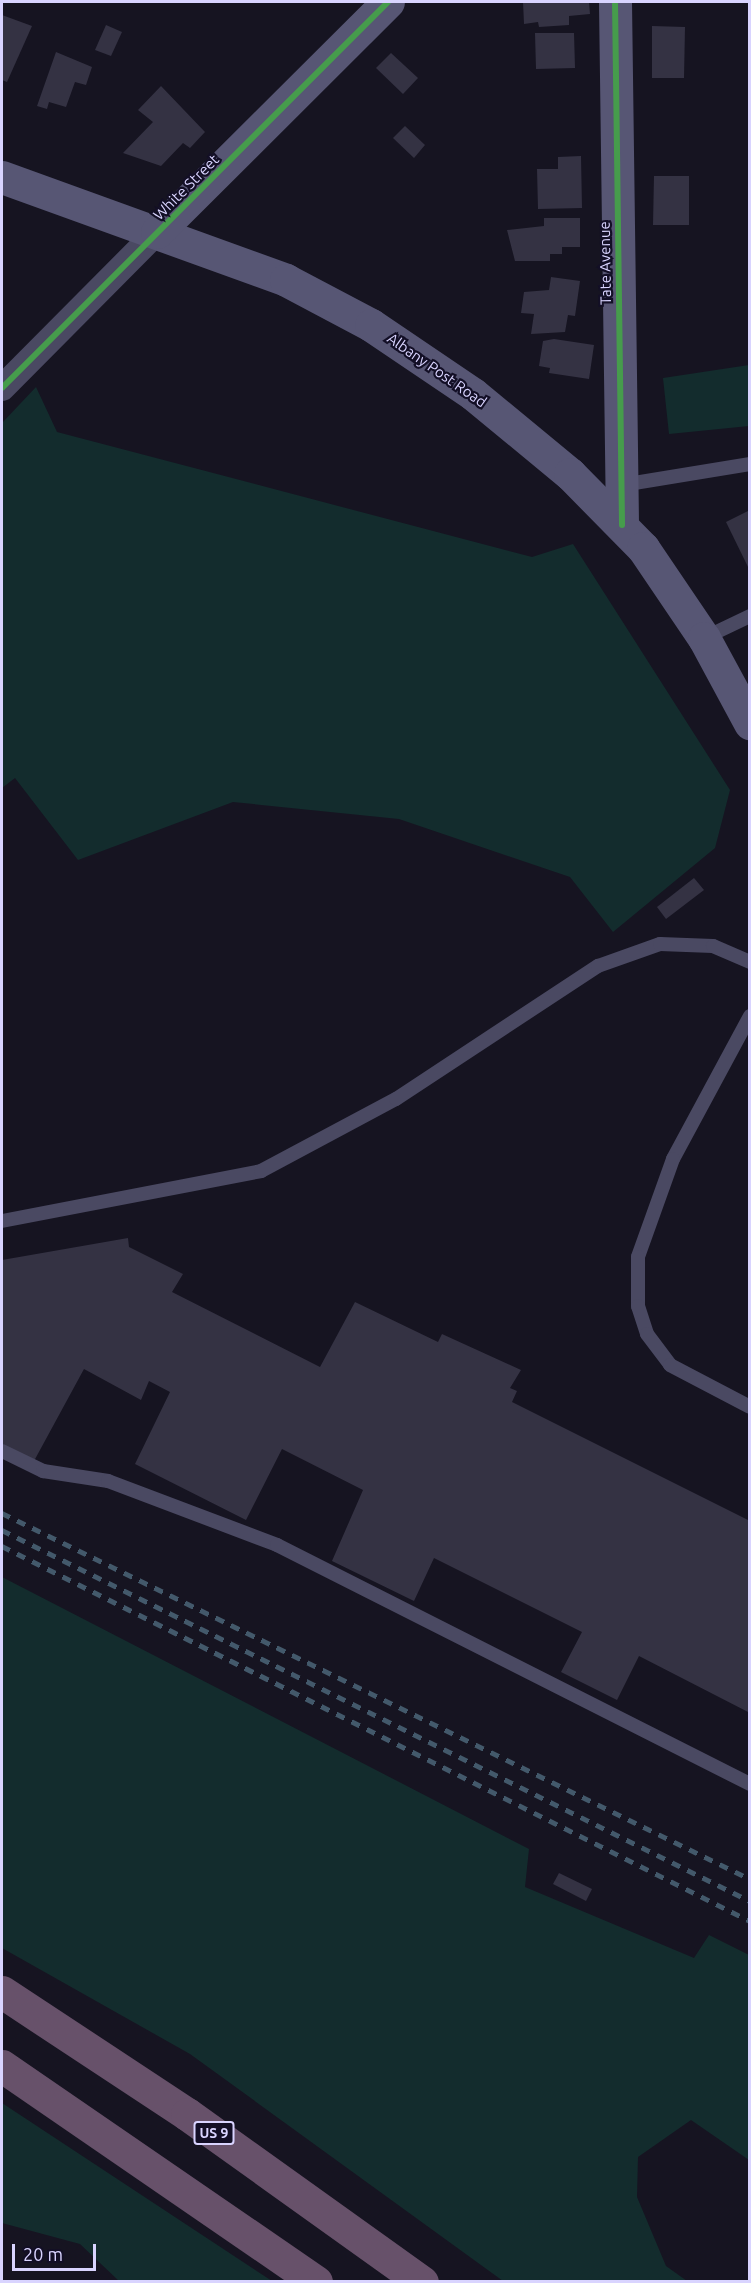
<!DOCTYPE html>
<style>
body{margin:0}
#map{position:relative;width:751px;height:2283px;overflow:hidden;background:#161421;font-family:Ubuntu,sans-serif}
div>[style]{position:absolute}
.green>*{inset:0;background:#132c2d}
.building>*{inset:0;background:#343243}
.lane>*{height:14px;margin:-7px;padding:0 7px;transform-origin:7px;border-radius:7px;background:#4a4962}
.street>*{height:26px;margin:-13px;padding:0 13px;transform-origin:13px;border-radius:13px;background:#4a4962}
.secondary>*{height:33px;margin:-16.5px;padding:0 16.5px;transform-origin:16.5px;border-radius:16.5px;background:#575674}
.highway>*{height:33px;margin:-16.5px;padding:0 16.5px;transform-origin:16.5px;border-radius:16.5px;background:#67516a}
.rail>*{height:4.5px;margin-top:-2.25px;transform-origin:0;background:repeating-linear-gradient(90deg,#43596b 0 9px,transparent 0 17px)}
.cycleway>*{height:6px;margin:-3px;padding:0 3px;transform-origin:3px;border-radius:3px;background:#469c4c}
span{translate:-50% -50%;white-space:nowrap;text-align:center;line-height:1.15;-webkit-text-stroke:4.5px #130f26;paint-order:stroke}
.shield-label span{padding:2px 4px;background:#130f26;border:2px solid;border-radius:4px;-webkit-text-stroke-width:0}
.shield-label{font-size:14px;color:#d9d4ff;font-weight:700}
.street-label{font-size:15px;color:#d9d4ff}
.frame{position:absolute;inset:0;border:3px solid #d9d4ff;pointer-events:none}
.scale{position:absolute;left:12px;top:2244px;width:84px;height:27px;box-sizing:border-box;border:3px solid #d9d4ff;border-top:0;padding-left:8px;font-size:18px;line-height:21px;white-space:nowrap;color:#d9d4ff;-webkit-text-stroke:4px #130f26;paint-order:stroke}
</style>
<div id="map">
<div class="green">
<i style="clip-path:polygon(749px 365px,749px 426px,669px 434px,663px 378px)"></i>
<i style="clip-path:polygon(36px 387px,57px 432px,532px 557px,573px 544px,730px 790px,715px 848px,613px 932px,570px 877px,399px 819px,233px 802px,78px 860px,15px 778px,2px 788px,2px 423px)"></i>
<i style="clip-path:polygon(2px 1577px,529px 1849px,525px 1887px,694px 1958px,709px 1935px,749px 1955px,749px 2160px,691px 2120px,638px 2157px,637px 2197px,666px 2266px,687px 2281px,503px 2281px,190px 2054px,2px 1948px)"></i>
<i style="clip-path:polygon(2px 2103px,272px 2281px,119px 2281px,80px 2244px,2px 2223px)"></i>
</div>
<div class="building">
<i style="clip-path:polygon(523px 2px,589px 2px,590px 14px,569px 16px,569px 25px,539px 27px,538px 22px,524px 24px)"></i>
<i style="clip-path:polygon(2px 15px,32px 26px,7px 82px,2px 80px)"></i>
<i style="clip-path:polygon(106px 25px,122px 32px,111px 56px,95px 50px)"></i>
<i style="clip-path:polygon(652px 26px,685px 27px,684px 78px,652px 78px)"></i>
<i style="clip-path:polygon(535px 33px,574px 33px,575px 68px,536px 69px)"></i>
<i style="clip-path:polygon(56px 52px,92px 67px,86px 85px,75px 82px,66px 107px,49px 102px,47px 109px,37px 106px)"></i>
<i style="clip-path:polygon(391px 53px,418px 78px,403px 94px,376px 68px)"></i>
<i style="clip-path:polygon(161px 86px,205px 132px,190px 148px,183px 143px,161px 166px,123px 153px,153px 122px,138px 110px)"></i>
<i style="clip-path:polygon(405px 126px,425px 145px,414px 158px,393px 138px)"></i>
<i style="clip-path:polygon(581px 156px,582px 208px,538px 209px,537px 169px,558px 169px,558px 157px)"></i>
<i style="clip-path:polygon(654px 176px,689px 176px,689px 225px,653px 225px)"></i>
<i style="clip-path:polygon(544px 218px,580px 218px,580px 247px,562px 247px,562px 254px,550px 254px,550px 261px,515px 261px,507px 230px,544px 226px)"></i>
<i style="clip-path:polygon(551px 277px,580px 281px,575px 316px,568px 315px,565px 332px,531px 334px,534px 314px,521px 313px,524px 292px,549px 290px)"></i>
<i style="clip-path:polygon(554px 339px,594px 345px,589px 379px,549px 373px,550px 368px,539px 366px,543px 341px)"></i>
<i style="clip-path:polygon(750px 510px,750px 571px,726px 522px)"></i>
<i style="clip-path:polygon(694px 878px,704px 890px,666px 919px,657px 907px)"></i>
<i style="clip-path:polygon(128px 1238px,129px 1247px,183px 1274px,172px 1292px,320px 1367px,355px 1302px,438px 1342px,442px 1334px,521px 1370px,510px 1388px,517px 1391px,512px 1402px,750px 1521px,750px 1713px,639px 1656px,617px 1700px,561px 1672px,582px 1632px,434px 1558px,414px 1601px,332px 1561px,363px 1490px,282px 1449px,246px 1520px,135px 1464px,170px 1392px,149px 1381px,141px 1400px,84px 1369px,34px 1461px,2px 1444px,2px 1260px)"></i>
<i style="clip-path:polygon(559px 1873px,592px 1889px,586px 1901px,553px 1884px)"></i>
</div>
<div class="lane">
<i style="left:622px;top:485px;width:130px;rotate:-9.3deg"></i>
<i style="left:704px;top:638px;width:51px;rotate:-25.6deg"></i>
<i style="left:750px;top:1016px;width:162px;rotate:118.3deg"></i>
<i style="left:673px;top:1159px;width:104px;rotate:109.7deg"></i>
<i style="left:638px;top:1257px;width:49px;rotate:90deg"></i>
<i style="left:638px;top:1306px;width:29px;rotate:72deg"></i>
<i style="left:647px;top:1334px;width:39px;rotate:53deg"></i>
<i style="left:670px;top:1365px;width:90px;rotate:27.7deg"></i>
<i style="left:2px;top:1221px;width:264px;rotate:-10.9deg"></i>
<i style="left:261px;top:1171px;width:153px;rotate:-28.1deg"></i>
<i style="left:396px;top:1099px;width:242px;rotate:-33.4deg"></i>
<i style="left:598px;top:966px;width:66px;rotate:-19.5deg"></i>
<i style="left:660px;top:944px;width:53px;rotate:2.2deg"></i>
<i style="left:713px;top:946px;width:40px;rotate:23.4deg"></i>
<i style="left:2px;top:1451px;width:46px;rotate:26deg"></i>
<i style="left:43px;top:1471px;width:66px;rotate:8.7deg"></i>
<i style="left:108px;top:1481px;width:181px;rotate:20.7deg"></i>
<i style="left:277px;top:1545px;width:530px;rotate:26.81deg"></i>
</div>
<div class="street">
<i style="left:2px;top:388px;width:220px;rotate:-45.2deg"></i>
</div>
<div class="secondary">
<i style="left:615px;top:2px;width:523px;rotate:89.23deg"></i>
<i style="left:2px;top:177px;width:302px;rotate:19.9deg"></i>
<i style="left:286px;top:280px;width:96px;rotate:27.9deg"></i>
<i style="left:371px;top:325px;width:123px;rotate:34.1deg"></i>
<i style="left:473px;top:394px;width:126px;rotate:39.5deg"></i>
<i style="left:570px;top:474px;width:104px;rotate:45.4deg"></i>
<i style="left:643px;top:548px;width:109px;rotate:55.9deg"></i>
<i style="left:704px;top:638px;width:97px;rotate:61.6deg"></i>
<i style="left:157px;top:232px;width:326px;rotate:-44.9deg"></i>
</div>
<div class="highway">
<i style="left:2px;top:1992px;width:222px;rotate:33.4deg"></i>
<i style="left:187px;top:2114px;width:289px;rotate:35.6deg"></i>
<i style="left:2px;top:2066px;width:381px;rotate:34.5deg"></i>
</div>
<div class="rail">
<i style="left:2px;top:1513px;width:833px;rotate:26.07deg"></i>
<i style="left:2px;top:1530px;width:835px;rotate:26.38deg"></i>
<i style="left:2px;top:1546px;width:837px;rotate:26.63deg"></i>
</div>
<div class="cycleway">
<i style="left:615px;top:2px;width:523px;rotate:89.23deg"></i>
<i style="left:2px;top:388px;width:546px;rotate:-45deg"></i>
</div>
<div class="shield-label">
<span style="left:214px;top:2133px">US 9</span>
</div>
<div class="street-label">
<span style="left:186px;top:187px;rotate:-45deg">White Street</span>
<span style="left:605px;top:263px;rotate:-91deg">Tate Avenue</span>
<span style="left:437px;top:370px;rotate:35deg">Albany Post Road</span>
</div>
<div class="frame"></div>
<div class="scale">20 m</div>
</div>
